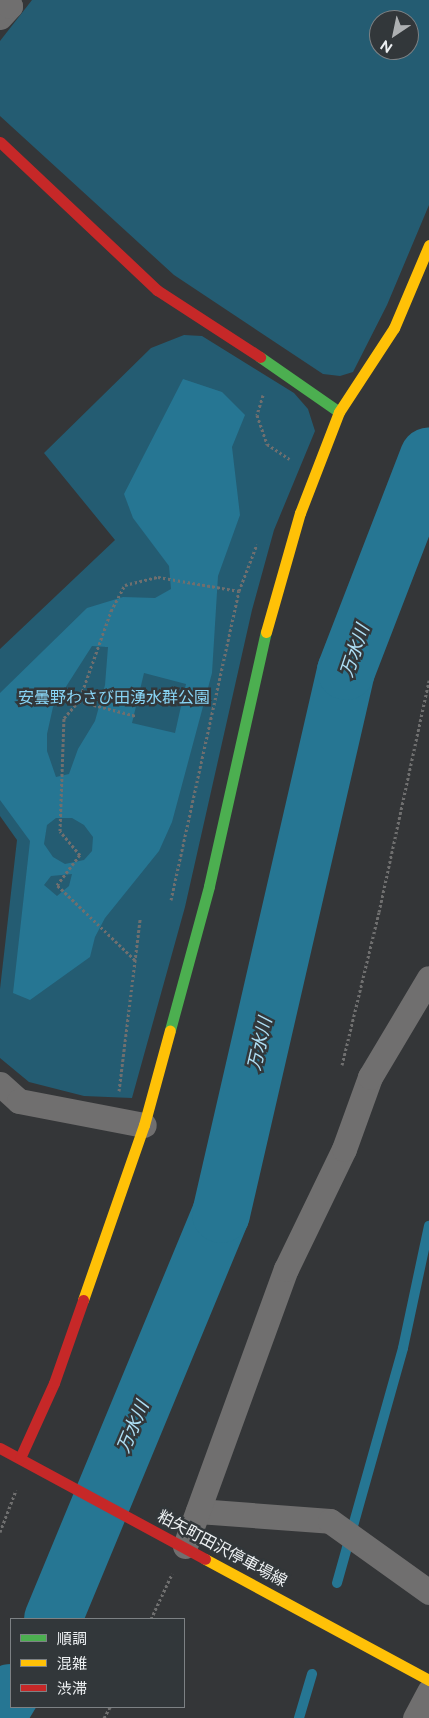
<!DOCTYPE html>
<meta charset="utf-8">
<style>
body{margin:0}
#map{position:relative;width:429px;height:1718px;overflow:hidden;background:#343638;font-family:Raleway,"Noto Sans JP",sans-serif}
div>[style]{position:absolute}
.green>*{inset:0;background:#245c72}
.water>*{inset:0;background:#267693}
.stream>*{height:10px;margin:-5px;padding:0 5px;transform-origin:5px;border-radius:5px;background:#267693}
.river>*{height:58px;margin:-29px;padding:0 29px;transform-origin:29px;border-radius:29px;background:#267693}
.path>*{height:3px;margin-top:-1.5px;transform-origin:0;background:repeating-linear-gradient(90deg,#6f6f6f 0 2.5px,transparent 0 5px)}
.street>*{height:25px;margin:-12.5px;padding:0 12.5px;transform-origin:12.5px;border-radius:12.5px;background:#706f6f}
.fast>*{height:11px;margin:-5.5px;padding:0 5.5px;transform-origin:5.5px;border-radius:5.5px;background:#4caf50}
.slow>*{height:11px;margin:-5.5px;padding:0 5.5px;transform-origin:5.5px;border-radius:5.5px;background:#ffc107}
.jam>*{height:11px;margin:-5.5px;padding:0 5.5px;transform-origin:5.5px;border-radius:5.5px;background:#c62828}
span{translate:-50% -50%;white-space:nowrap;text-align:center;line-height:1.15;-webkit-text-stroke:5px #32373a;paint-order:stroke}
.park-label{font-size:16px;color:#89d5f6}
.street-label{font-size:16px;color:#eef1f3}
.water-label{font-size:18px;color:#afe0f6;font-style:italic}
.legend{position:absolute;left:10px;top:1618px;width:175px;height:90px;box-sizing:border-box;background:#32373a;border:1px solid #7d8184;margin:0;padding:6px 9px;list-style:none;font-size:15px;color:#eef1f3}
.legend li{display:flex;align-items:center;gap:10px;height:25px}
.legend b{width:25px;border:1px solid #7d8184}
.north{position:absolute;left:369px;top:10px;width:50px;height:50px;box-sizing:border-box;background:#32373a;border:1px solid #7d8184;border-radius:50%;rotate:214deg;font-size:14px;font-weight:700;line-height:20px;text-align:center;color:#eef1f3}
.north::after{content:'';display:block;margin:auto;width:18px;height:22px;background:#adb0b2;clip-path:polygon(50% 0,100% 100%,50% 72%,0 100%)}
</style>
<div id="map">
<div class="green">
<i style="clip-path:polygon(evenodd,32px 0,429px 0,429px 205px,387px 305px,353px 372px,340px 376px,323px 374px,174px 275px,0 116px,0 41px,32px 0,379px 20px,409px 20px,409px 50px,379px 50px,379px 20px)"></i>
<i style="clip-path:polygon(184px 335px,202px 336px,294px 393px,308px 409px,315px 431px,274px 530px,252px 610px,185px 907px,132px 1098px,84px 1096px,29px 1082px,0 1058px,0 989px,17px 840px,0 816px,0 649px,115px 540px,44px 453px,151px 348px)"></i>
</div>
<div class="water">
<i style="clip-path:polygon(evenodd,183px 379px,222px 392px,245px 415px,232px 447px,240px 515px,218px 576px,212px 673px,172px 822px,159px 851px,105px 918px,95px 937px,90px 957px,30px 1000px,13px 993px,30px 841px,0 800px,0 693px,87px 608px,123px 597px,155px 598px,171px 589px,169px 566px,133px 518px,124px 494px,183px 379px,92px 646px,108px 647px,105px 685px,95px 721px,78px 749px,69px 774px,56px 777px,47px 751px,47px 734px,53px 707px,92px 646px,183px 379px,144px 673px,186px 684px,175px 733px,132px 723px,144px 673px,183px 379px,56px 818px,72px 818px,84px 825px,93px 837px,92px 851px,84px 860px,65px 864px,53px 857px,44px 844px,47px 825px,56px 818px,183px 379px,72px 874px,69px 886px,57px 896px,44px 885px,51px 876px,72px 874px)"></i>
</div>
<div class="stream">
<i style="left:337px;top:1583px;width:244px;rotate:-74.3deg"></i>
<i style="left:403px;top:1348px;width:125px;rotate:-78deg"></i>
<i style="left:299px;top:1718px;width:46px;rotate:-73.5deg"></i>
</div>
<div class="river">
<i style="left:53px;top:1619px;width:438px;rotate:-67.5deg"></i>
<i style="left:221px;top:1214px;width:557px;rotate:-77.04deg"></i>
<i style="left:346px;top:671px;width:230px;rotate:-68.9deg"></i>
<i style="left:0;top:1711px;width:21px;rotate:-59deg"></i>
</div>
<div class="path">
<i style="left:263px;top:395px;width:21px;rotate:107deg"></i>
<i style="left:257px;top:415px;width:31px;rotate:71deg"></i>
<i style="left:267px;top:444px;width:27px;rotate:34deg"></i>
<i style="left:79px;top:701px;width:59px;rotate:14.7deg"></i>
<i style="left:171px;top:900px;width:316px;rotate:-77.6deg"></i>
<i style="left:239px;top:591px;width:50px;rotate:-69deg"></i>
<i style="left:135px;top:960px;width:108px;rotate:-136.1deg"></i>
<i style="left:57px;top:885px;width:38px;rotate:-53deg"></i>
<i style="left:80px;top:855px;width:31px;rotate:-130deg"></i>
<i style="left:60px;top:831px;width:113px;rotate:-88deg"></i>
<i style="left:64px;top:718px;width:23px;rotate:-49deg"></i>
<i style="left:79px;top:701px;width:96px;rotate:-70.4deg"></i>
<i style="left:111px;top:611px;width:30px;rotate:-62deg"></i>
<i style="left:125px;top:585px;width:34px;rotate:-14deg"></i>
<i style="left:158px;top:577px;width:82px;rotate:9.8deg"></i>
<i style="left:342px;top:1065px;width:157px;rotate:-76.4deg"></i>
<i style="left:379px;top:912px;width:237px;rotate:-77.8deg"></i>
<i style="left:119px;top:1091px;width:173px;rotate:-83deg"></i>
<i style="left:0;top:1532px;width:45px;rotate:-69.1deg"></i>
<i style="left:151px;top:1619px;width:50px;rotate:-65deg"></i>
<i style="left:104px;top:1718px;width:13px;rotate:-61deg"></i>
</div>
<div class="street">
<i style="left:0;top:17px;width:15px;rotate:-48deg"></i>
<i style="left:10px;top:6px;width:10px;rotate:-143deg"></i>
<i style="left:0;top:1084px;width:25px;rotate:42deg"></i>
<i style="left:19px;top:1101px;width:127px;rotate:10.9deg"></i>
<i style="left:198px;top:1511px;width:132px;rotate:4.3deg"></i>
<i style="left:330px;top:1521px;width:122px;rotate:35.6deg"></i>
<i style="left:185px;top:1546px;width:295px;rotate:-70deg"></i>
<i style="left:286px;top:1269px;width:133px;rotate:-64.2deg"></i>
<i style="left:344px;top:1149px;width:77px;rotate:-70.1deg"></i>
<i style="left:370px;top:1077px;width:115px;rotate:-59.2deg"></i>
<i style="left:415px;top:1718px;width:30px;rotate:-62deg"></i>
</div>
<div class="fast">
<i style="left:260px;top:357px;width:96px;rotate:34.8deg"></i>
<i style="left:170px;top:1030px;width:149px;rotate:-74.8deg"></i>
<i style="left:209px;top:886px;width:260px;rotate:-77.4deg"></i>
</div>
<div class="slow">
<i style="left:266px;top:632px;width:124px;rotate:-74.1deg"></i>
<i style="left:300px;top:513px;width:108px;rotate:-68.9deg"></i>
<i style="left:339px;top:412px;width:100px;rotate:-56.8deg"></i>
<i style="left:394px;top:328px;width:90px;rotate:-67.1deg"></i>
<i style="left:83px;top:1300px;width:185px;rotate:-70.8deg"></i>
<i style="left:144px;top:1125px;width:98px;rotate:-74.7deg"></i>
<i style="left:205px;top:1559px;width:255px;rotate:28.4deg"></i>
</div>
<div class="jam">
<i style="left:0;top:142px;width:216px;rotate:43.3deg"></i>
<i style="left:157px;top:290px;width:123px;rotate:33deg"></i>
<i style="left:0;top:1448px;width:233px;rotate:28.4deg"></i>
<i style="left:20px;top:1458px;width:82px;rotate:-65.6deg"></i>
<i style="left:54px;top:1383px;width:88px;rotate:-70.7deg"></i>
</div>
<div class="park-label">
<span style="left:114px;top:698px">安曇野わさび田湧水群公園</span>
</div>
<div class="street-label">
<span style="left:222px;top:1549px;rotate:28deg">粕矢町田沢停車場線</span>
</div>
<div class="water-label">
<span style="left:355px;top:651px;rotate:-71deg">万水川</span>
<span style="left:260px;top:1044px;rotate:-77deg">万水川</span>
<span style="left:133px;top:1427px;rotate:-67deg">万水川</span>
</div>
<ul class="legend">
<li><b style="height:6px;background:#4caf50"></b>順調</li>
<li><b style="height:6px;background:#ffc107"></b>混雑</li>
<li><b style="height:6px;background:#c62828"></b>渋滞</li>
</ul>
<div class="north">N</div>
</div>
